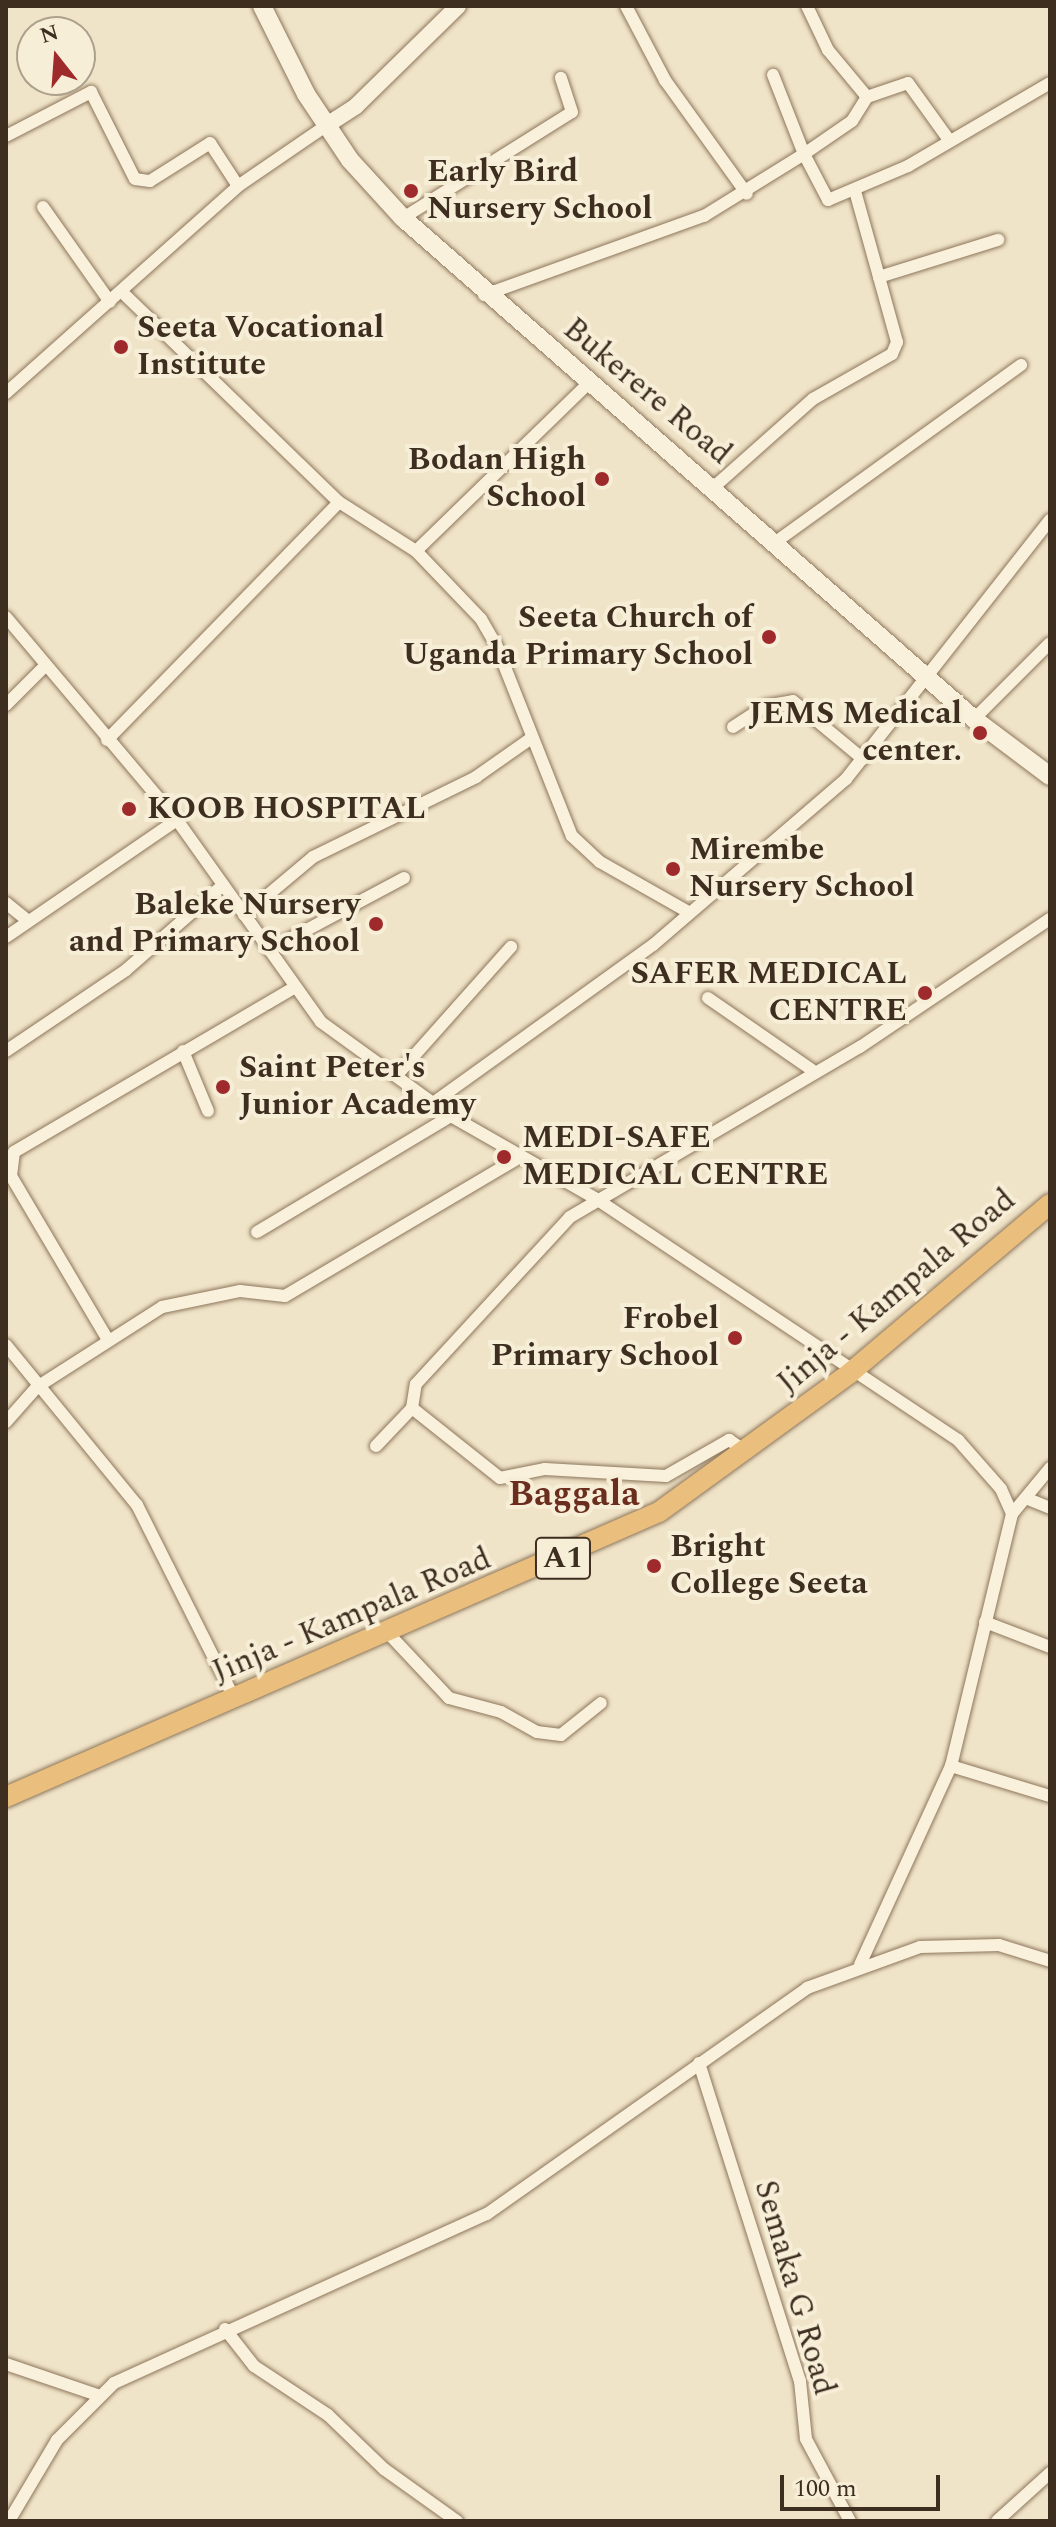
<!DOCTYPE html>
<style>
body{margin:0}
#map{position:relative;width:1056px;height:2527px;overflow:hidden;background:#f0e4c8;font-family:Spectral,serif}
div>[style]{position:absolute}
.roads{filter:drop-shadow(0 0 2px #8d765c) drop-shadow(0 0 2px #8d765c)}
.minor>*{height:12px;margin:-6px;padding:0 6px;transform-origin:6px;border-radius:6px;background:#faf1dc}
.tertiary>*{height:16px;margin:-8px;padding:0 8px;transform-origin:8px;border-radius:8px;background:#faf1dc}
.secondary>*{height:18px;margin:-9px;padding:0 9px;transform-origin:9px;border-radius:9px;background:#faf1dc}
.trunk>*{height:20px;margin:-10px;padding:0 10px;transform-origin:10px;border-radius:10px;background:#eabe7c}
.dots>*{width:22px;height:22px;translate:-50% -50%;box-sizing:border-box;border:4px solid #f7eed8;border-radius:50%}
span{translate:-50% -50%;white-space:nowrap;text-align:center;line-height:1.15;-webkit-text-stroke:8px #f7eed8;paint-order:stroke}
.shield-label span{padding:2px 6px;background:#f7eed8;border:2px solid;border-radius:6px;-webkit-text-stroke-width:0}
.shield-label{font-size:30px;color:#3d2e20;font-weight:700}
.poi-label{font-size:32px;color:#3d2e20;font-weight:700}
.left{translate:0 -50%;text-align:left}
.right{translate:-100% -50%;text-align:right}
.street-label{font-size:32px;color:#3d2e20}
.quarter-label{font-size:36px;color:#6b2e1e;font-weight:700}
.frame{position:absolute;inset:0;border:8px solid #3d2e20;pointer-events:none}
.north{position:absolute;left:16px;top:16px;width:80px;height:80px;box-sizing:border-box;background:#f7eed8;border:2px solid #ada18e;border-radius:50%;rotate:343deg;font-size:22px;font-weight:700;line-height:32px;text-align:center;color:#3d2e20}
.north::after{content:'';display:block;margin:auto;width:28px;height:36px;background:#9e2a2b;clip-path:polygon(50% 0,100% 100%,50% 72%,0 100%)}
.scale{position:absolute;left:780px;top:2475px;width:160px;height:36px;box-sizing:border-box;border:4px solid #3d2e20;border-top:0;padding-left:10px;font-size:24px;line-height:28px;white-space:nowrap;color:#3d2e20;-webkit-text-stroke:6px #f7eed8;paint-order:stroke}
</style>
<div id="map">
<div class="roads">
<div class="minor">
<i style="left:626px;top:6px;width:84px;rotate:62.2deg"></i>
<i style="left:665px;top:80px;width:140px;rotate:54.3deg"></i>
<i style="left:807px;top:6px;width:49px;rotate:64.5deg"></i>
<i style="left:828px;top:50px;width:61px;rotate:50.3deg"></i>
<i style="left:867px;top:97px;width:28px;rotate:122deg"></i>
<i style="left:852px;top:121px;width:58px;rotate:145.5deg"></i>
<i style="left:804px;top:154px;width:52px;rotate:62.4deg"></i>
<i style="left:828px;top:200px;width:87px;rotate:-23deg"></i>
<i style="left:908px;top:166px;width:164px;rotate:-30.3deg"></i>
<i style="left:867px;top:97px;width:43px;rotate:-18.9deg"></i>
<i style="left:908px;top:83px;width:70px;rotate:54.3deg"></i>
<i style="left:6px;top:136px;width:96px;rotate:-27.4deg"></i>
<i style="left:91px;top:92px;width:97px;rotate:63.2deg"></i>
<i style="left:135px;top:179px;width:15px;rotate:8deg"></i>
<i style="left:150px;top:181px;width:71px;rotate:-32.3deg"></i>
<i style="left:210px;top:143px;width:51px;rotate:56.9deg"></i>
<i style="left:855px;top:191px;width:89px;rotate:74.4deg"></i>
<i style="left:43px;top:207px;width:116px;rotate:54.8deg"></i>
<i style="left:403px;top:218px;width:199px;rotate:-32.1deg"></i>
<i style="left:572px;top:112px;width:36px;rotate:-108deg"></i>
<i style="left:122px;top:292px;width:302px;rotate:44.1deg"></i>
<i style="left:339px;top:502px;width:91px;rotate:32.5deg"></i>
<i style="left:416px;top:551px;width:241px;rotate:-44.2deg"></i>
<i style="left:484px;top:295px;width:234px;rotate:-19.8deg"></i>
<i style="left:704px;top:216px;width:118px;rotate:-31.8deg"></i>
<i style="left:804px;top:154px;width:85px;rotate:-111.4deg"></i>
<i style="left:6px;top:393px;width:311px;rotate:-41.7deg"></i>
<i style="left:238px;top:186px;width:108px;rotate:-34.4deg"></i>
<i style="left:715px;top:486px;width:131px;rotate:-41.6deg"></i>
<i style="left:813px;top:399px;width:91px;rotate:-29.7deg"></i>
<i style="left:892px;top:354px;width:13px;rotate:-67deg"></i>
<i style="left:897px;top:342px;width:67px;rotate:-105.5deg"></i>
<i style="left:879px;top:277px;width:125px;rotate:-17.3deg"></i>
<i style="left:777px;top:541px;width:301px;rotate:-35.8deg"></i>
<i style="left:416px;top:551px;width:94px;rotate:46.3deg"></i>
<i style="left:481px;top:619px;width:32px;rotate:60deg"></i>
<i style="left:497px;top:647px;width:203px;rotate:68.4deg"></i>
<i style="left:572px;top:836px;width:38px;rotate:43deg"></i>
<i style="left:600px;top:862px;width:103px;rotate:29.5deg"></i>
<i style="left:6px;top:617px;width:265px;rotate:49.9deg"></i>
<i style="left:177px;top:820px;width:248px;rotate:54.5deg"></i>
<i style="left:321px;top:1022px;width:160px;rotate:35.9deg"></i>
<i style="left:451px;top:1116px;width:169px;rotate:29.7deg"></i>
<i style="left:598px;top:1200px;width:433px;rotate:33.7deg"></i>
<i style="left:958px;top:1440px;width:65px;rotate:48.7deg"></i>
<i style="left:1001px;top:1489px;width:27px;rotate:66deg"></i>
<i style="left:1012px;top:1514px;width:259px;rotate:103.6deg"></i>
<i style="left:951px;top:1766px;width:219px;rotate:114.6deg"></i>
<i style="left:6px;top:705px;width:54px;rotate:-45deg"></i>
<i style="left:974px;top:719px;width:107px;rotate:-45deg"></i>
<i style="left:733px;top:727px;width:38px;rotate:-33deg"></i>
<i style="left:765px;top:706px;width:28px;rotate:-10deg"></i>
<i style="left:793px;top:701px;width:91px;rotate:39.6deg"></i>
<i style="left:107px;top:740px;width:332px;rotate:-45.7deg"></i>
<i style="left:6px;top:903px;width:27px;rotate:39deg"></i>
<i style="left:244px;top:915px;width:90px;rotate:-40deg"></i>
<i style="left:313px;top:857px;width:182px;rotate:-26.1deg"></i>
<i style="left:476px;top:777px;width:66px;rotate:-35.1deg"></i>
<i style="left:6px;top:937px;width:207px;rotate:-34.4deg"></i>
<i style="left:269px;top:950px;width:153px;rotate:-28.1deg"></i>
<i style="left:708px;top:998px;width:126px;rotate:34.7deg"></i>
<i style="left:6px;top:1051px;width:145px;rotate:-34deg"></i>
<i style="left:126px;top:970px;width:129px;rotate:-41.2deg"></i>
<i style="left:183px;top:1051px;width:65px;rotate:67.4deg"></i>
<i style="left:396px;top:1076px;width:173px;rotate:-48.3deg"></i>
<i style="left:433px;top:1103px;width:271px;rotate:-35.7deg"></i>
<i style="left:653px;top:945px;width:255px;rotate:-40.7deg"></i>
<i style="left:846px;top:779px;width:330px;rotate:-51.8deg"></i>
<i style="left:257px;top:1232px;width:226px;rotate:-30.9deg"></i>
<i style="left:108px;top:1340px;width:191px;rotate:-120.6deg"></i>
<i style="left:11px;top:1176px;width:24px;rotate:-83deg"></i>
<i style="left:14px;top:1152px;width:326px;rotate:-30.4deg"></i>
<i style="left:6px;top:1345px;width:207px;rotate:50.7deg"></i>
<i style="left:137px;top:1505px;width:216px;rotate:63.3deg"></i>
<i style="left:412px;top:1408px;width:112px;rotate:38.5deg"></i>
<i style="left:500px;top:1478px;width:46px;rotate:-11.3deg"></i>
<i style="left:545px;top:1469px;width:121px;rotate:3.3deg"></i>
<i style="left:666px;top:1476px;width:73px;rotate:-29.7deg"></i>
<i style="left:729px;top:1440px;width:22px;rotate:34deg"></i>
<i style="left:6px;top:1422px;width:47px;rotate:-48.5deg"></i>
<i style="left:37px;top:1387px;width:148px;rotate:-32.6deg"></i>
<i style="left:162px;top:1307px;width:80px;rotate:-11.6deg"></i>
<i style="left:240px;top:1291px;width:45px;rotate:6.3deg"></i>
<i style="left:285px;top:1296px;width:273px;rotate:-30.6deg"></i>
<i style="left:376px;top:1446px;width:52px;rotate:-46.5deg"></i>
<i style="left:412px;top:1408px;width:24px;rotate:-81deg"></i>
<i style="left:416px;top:1384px;width:227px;rotate:-47.3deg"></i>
<i style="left:570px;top:1217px;width:336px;rotate:-30.4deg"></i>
<i style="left:860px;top:1047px;width:229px;rotate:-34deg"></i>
<i style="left:1028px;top:1499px;width:24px;rotate:22deg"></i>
<i style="left:1012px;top:1514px;width:60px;rotate:-50.4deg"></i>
<i style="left:985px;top:1622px;width:70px;rotate:21deg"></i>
<i style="left:388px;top:1633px;width:89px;rotate:46.8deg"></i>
<i style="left:449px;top:1698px;width:54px;rotate:15.1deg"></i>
<i style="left:501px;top:1712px;width:41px;rotate:29.1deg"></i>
<i style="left:537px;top:1732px;width:24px;rotate:7deg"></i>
<i style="left:561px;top:1735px;width:51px;rotate:-38.7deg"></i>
<i style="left:951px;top:1766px;width:103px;rotate:16.9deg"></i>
<i style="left:699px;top:2063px;width:334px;rotate:72.4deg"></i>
<i style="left:800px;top:2381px;width:58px;rotate:84.1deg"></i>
<i style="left:806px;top:2439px;width:93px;rotate:61.8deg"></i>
<i style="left:225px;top:2329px;width:47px;rotate:51.9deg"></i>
<i style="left:254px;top:2366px;width:89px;rotate:33.5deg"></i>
<i style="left:328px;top:2415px;width:78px;rotate:44deg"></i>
<i style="left:384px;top:2469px;width:90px;rotate:35.5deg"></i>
<i style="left:6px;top:2364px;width:96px;rotate:18.8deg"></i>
<i style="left:9px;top:2521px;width:94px;rotate:-59.3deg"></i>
<i style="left:57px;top:2440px;width:81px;rotate:-45deg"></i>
<i style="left:114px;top:2383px;width:409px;rotate:-24.4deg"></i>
<i style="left:487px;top:2214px;width:392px;rotate:-35.2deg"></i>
<i style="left:807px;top:1988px;width:120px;rotate:-19.9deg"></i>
<i style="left:920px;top:1947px;width:79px;rotate:-1.5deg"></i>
<i style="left:999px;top:1945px;width:53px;rotate:17.4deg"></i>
<i style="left:997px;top:2521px;width:72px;rotate:-42.2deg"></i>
</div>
<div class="tertiary">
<i style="left:327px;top:125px;width:35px;rotate:-33deg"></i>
<i style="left:356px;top:106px;width:143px;rotate:-44.4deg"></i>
</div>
<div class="secondary">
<i style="left:262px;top:6px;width:98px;rotate:63.4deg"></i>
<i style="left:306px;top:94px;width:79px;rotate:56.3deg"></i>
<i style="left:350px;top:160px;width:79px;rotate:47.6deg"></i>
<i style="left:403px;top:218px;width:760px;rotate:41.26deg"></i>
<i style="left:974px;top:719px;width:95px;rotate:36.9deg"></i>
</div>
<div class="trunk">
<i style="left:6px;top:1797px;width:712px;rotate:-23.58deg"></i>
<i style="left:659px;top:1512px;width:236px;rotate:-36deg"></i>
<i style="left:850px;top:1373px;width:262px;rotate:-40.2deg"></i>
</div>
</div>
<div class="dots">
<i style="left:411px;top:191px;background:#9e2a2b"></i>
<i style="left:121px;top:347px;background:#9e2a2b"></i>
<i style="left:602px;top:479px;background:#9e2a2b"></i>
<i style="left:769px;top:637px;background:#9e2a2b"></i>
<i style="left:980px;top:733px;background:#9e2a2b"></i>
<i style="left:129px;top:809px;background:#9e2a2b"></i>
<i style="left:673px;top:869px;background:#9e2a2b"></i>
<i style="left:376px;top:924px;background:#9e2a2b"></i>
<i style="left:925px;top:993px;background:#9e2a2b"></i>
<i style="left:223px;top:1087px;background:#9e2a2b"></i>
<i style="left:504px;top:1157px;background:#9e2a2b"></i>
<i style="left:735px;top:1338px;background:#9e2a2b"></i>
<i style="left:654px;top:1566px;background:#9e2a2b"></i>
</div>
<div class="shield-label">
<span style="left:563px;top:1558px">A1</span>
</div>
<div class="poi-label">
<span class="left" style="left:427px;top:191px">Early Bird<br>Nursery School</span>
<span class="left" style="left:137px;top:347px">Seeta Vocational<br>Institute</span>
<span class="right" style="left:586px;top:479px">Bodan High<br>School</span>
<span class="right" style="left:753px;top:637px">Seeta Church of<br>Uganda Primary School</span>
<span class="right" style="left:962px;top:733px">JEMS Medical<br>center.</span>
<span class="left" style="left:147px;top:809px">KOOB HOSPITAL</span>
<span class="left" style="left:689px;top:869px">Mirembe<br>Nursery School</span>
<span class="right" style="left:360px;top:924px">Baleke Nursery<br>and Primary School</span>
<span class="right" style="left:907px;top:993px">SAFER MEDICAL<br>CENTRE</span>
<span class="left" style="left:239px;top:1087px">Saint Peter's<br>Junior Academy</span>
<span class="left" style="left:522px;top:1157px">MEDI-SAFE<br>MEDICAL CENTRE</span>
<span class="right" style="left:719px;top:1338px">Frobel<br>Primary School</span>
<span class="left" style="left:670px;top:1566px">Bright<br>College Seeta</span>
</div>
<div class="street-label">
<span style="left:647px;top:392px;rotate:40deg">Bukerere Road</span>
<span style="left:897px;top:1292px;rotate:-40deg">Jinja - Kampala Road</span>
<span style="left:352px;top:1616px;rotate:-23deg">Jinja - Kampala Road</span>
<span style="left:794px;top:2288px;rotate:74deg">Semaka G Road</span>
</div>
<div class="quarter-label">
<span style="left:574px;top:1495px">Baggala</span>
</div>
<div class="frame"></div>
<div class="north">N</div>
<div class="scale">100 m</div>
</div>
